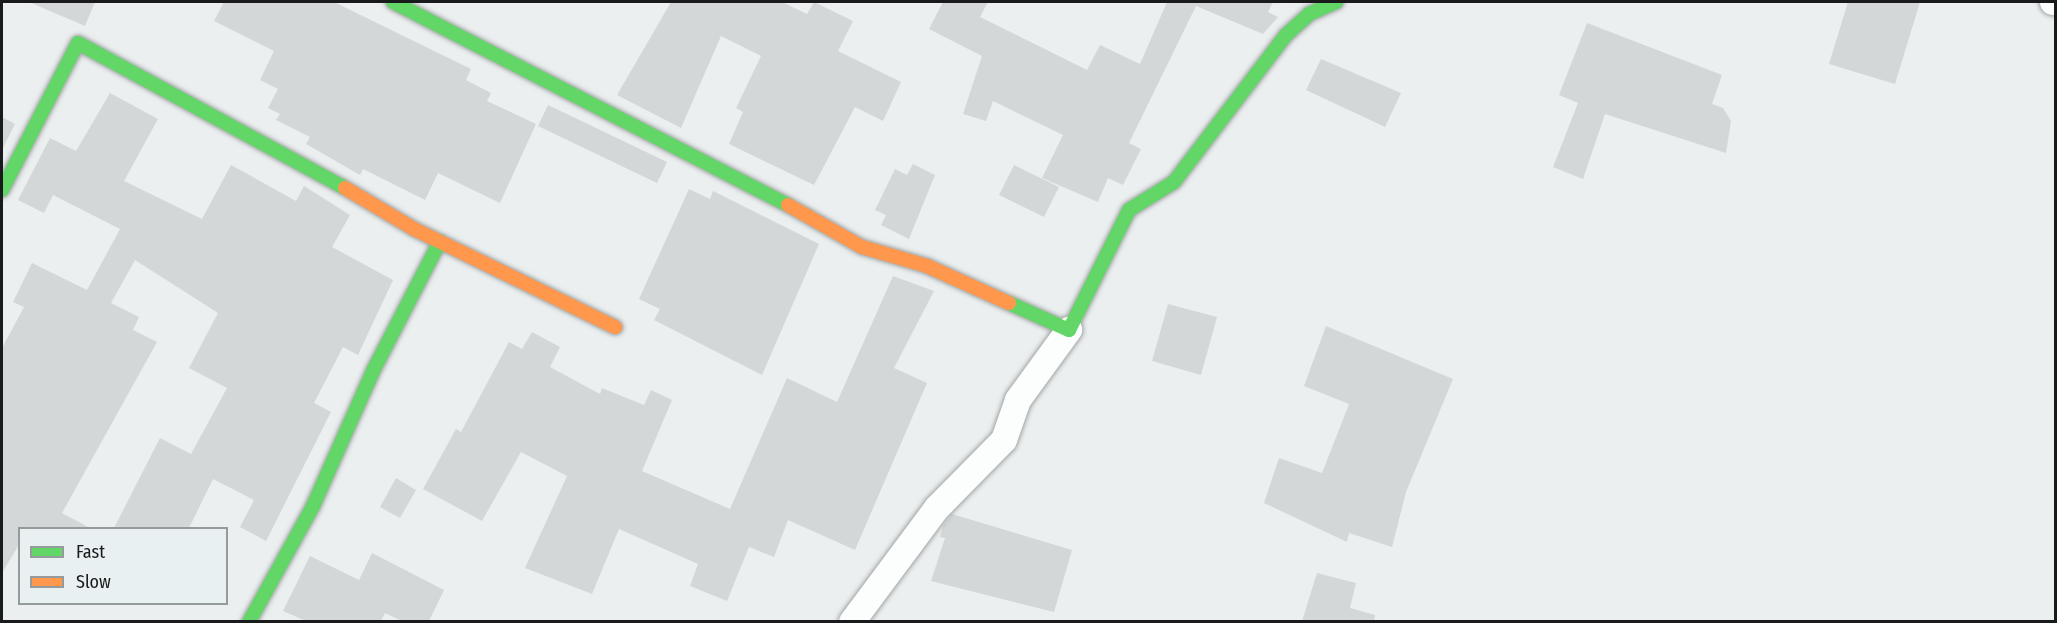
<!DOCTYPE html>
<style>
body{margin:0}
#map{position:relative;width:2057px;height:623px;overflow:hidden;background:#ebefef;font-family:"Fira Sans Condensed",sans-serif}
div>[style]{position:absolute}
.building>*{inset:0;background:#d4d7d7}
.roads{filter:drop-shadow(0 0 2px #a2a5a5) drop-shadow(0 0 2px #a2a5a5)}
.street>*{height:26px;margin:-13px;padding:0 13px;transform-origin:13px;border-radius:13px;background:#fcfdfd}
.fast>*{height:14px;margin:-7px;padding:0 7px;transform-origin:7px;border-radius:7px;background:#63d668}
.slow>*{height:14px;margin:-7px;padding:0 7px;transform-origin:7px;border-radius:7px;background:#ff974d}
span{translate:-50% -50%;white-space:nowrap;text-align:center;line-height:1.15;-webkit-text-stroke:4.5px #e9f0f1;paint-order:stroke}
.frame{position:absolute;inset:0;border:3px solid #181a1b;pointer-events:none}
.legend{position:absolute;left:18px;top:527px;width:210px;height:78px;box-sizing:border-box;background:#e9f0f1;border:2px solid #959a9b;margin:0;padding:8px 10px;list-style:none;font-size:18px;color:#181a1b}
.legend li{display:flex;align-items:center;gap:12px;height:30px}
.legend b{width:30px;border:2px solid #959a9b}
</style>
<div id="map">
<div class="building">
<i style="clip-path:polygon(29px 2px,95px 2px,85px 26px)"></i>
<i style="clip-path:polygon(224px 2px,334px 2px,471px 69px,466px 80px,491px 93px,487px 101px,536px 124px,500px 203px,438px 173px,425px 200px,363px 169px,360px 175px,306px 144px,310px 137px,276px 120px,280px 114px,268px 108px,278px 89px,260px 80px,274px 51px,214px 21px)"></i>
<i style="clip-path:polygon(671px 2px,782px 2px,807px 14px,814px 2px,853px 21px,838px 51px,901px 82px,883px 121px,855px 107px,814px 185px,729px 144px,743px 112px,736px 108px,761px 56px,721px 36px,681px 128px,617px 95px)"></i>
<i style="clip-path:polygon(943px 2px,988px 2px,980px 17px,1087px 70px,1100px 45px,1140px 64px,1167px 2px,1273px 2px,1268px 12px,1278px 17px,1263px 34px,1196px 6px,1129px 143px,1141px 149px,1123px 185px,1108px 178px,1098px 202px,1042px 178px,1063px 135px,993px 101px,986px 121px,963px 114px,982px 56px,929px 29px)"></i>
<i style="clip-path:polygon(1848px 2px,1920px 2px,1895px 84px,1829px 64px)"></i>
<i style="clip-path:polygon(1587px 23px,1722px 75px,1712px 104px,1723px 108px,1731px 121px,1726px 153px,1605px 114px,1583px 179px,1553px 167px,1578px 103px,1559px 95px)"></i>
<i style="clip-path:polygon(1321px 59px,1401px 93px,1385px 127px,1306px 90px)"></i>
<i style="clip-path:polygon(110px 93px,158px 119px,124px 181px,202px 219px,231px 165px,296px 201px,304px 186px,350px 215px,332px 247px,393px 280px,358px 355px,343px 347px,314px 403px,331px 412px,266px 541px,240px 527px,254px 500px,213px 479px,189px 528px,114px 528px,160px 438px,191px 454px,227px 388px,189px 368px,218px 313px,135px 260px,111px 303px,139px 317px,133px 330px,157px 342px,62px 513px,90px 528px,20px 528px,20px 543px,2px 573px,2px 348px,24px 307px,13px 302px,32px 263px,87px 290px,120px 229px,53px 195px,44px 213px,18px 200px,50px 138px,76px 151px)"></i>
<i style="clip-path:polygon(548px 105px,667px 162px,657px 183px,538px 126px)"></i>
<i style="clip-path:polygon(2px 117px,15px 124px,2px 150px)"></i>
<i style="clip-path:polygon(913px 164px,935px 175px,909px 239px,881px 225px,886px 215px,875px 210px,895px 169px,907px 175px)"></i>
<i style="clip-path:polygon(1014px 165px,1059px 187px,1044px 217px,999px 195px)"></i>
<i style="clip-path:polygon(689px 189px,710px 199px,713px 191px,819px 244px,762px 375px,654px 320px,660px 309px,639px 299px)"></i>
<i style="clip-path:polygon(893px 276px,934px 291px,894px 368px,927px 383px,855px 550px,788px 520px,774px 557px,749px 547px,727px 601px,690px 586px,698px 564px,619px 529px,592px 594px,525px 568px,567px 476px,521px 452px,482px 521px,423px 489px,456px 429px,461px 432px,509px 342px,522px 349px,532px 332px,560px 347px,550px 367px,600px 394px,602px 388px,644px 405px,651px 390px,672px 400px,642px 471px,730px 509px,787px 378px,837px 402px)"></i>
<i style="clip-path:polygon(1168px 304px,1217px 317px,1201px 375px,1152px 361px)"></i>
<i style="clip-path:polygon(1326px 326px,1453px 379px,1406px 492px,1392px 547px,1349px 533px,1347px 542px,1264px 503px,1279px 458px,1322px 473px,1349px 404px,1304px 386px)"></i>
<i style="clip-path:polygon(396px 478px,416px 490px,400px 518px,380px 507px)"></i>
<i style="clip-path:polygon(952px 514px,1072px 550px,1054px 612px,931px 581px,945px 538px,940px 537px,943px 526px)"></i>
<i style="clip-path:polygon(372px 553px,444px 590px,429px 621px,402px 621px,385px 613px,381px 621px,306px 621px,283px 611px,310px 556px,359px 580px)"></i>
<i style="clip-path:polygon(1317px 573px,1356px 583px,1350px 608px,1375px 615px,1374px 621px,1302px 621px)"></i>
</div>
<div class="roads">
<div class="street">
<i style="left:2053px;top:2px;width:3px"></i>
<i style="left:852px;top:622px;width:142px;rotate:-53.3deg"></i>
<i style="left:937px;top:508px;width:95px;rotate:-45.4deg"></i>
<i style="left:1004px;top:440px;width:42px;rotate:-70.7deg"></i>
<i style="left:1018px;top:400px;width:87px;rotate:-53.9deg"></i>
</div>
<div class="fast">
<i style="left:393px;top:2px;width:444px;rotate:27.2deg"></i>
<i style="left:2px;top:190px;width:165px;rotate:-62.7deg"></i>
<i style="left:78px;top:43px;width:304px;rotate:28.5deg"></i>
<i style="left:1009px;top:303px;width:66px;rotate:24.2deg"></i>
<i style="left:1069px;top:330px;width:134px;rotate:-63.4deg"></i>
<i style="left:1129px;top:210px;width:53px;rotate:-31.9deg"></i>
<i style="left:1174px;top:182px;width:185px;rotate:-52.7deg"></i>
<i style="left:1286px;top:35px;width:31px;rotate:-42deg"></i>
<i style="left:1309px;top:14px;width:30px;rotate:-24deg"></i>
<i style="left:249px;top:622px;width:132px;rotate:-61.1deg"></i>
<i style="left:313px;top:506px;width:148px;rotate:-66deg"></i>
<i style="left:373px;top:371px;width:146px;rotate:-62.7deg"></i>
</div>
<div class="slow">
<i style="left:345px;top:188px;width:80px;rotate:30.7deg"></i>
<i style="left:414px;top:229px;width:224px;rotate:26deg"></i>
<i style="left:788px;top:205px;width:85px;rotate:29.6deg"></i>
<i style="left:862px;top:247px;width:68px;rotate:16.3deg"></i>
<i style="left:927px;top:266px;width:90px;rotate:24.3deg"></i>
</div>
</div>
<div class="frame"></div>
<ul class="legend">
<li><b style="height:8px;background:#63d668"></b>Fast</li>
<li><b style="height:8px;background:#ff974d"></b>Slow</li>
</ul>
</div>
